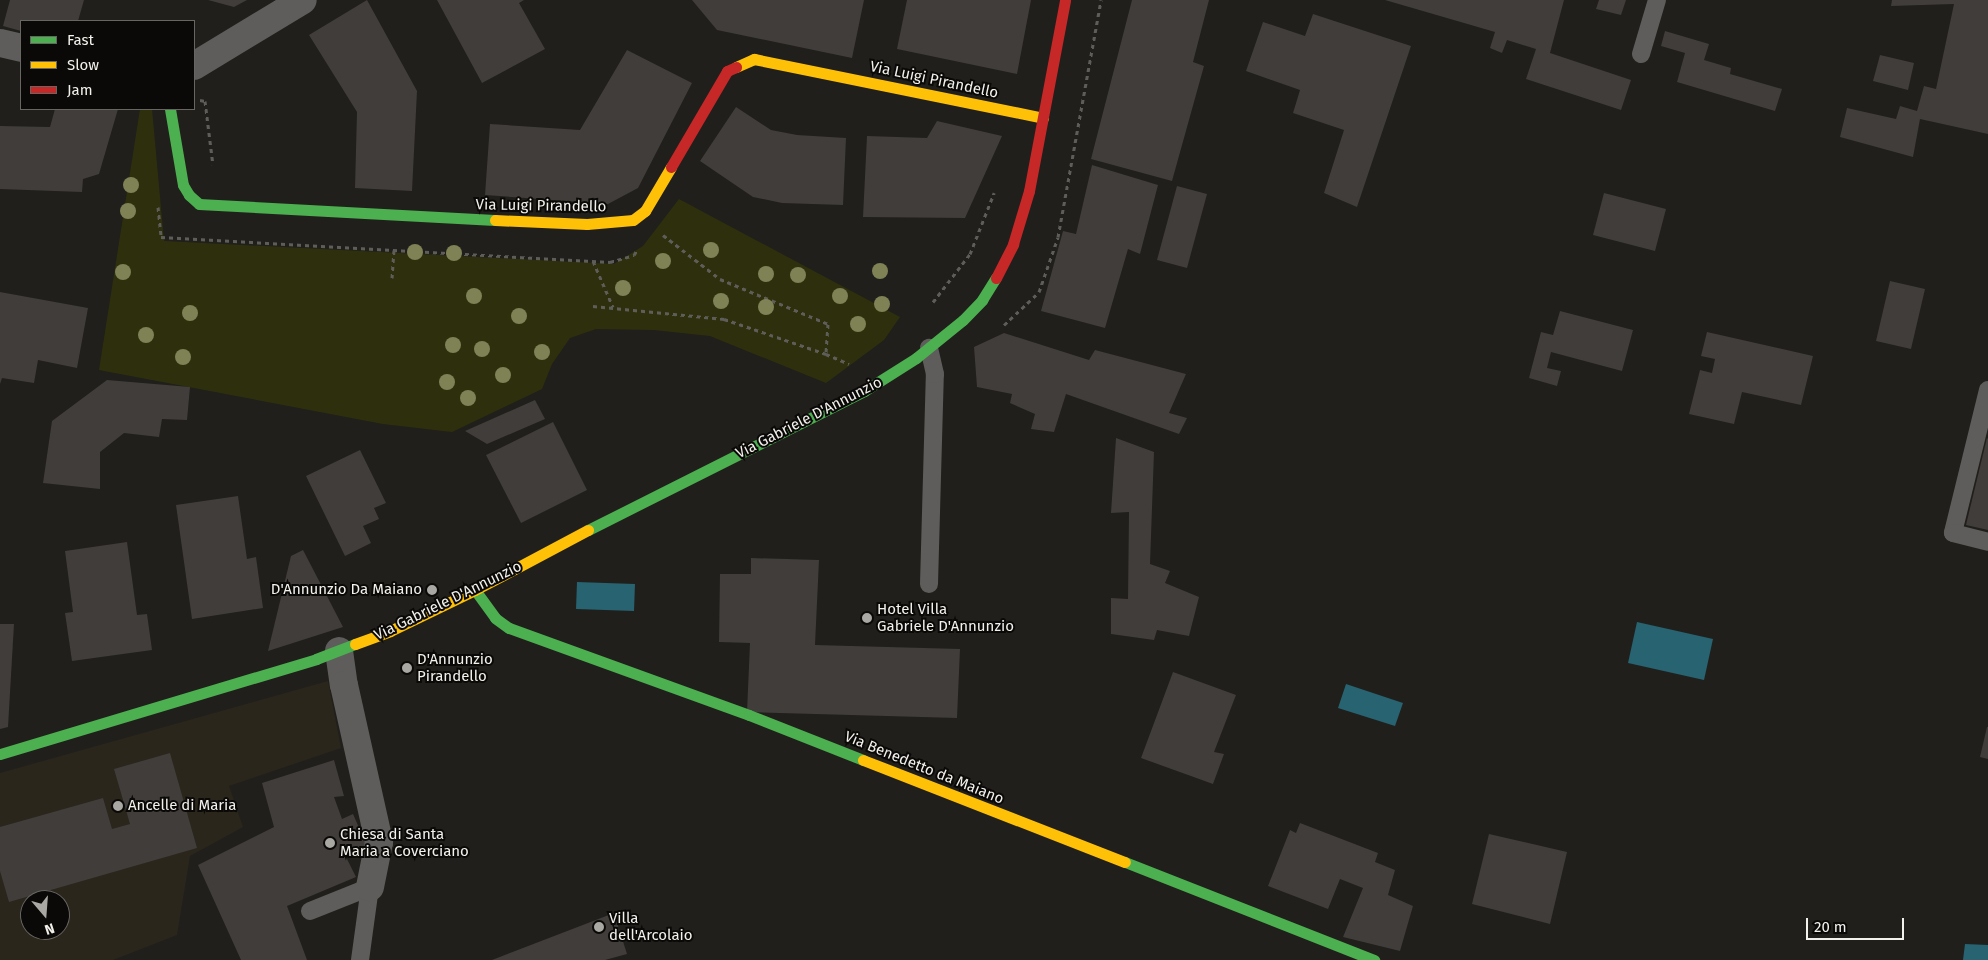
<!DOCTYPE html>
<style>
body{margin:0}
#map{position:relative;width:1988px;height:960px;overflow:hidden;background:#201f1b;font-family:"Fira Sans",sans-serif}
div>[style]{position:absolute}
.built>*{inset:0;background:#2a261b}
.green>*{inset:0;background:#2e300d}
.water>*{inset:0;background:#276371}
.building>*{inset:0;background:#403d3b}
.path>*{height:3px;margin-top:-1.5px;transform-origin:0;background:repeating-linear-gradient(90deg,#5e5d5a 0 4px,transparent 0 8px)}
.lane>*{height:18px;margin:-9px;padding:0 9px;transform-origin:9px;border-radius:9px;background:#5e5d5b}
.street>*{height:28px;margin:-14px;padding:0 14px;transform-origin:14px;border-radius:14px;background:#5e5d5b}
.fast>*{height:11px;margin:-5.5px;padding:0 5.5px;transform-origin:5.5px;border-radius:5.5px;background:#4caf50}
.slow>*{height:11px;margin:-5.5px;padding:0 5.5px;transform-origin:5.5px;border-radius:5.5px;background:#ffc107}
.jam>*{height:11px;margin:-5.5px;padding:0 5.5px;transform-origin:5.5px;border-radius:5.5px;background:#c62828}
.trees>*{width:16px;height:16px;margin:-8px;border-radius:50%;background:#7f8255}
.dots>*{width:14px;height:14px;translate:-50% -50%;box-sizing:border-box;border:2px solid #0a0907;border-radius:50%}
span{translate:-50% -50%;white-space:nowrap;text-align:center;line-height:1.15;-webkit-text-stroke:4px #0a0907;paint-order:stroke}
.street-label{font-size:15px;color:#f3f1ec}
.poi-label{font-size:15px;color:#f3f1ec}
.right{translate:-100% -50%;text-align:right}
.left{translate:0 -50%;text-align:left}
.legend{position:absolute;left:20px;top:20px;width:175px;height:90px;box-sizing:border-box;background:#0a0907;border:1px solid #676663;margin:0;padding:6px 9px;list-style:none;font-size:15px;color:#f3f1ec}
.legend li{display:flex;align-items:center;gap:10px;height:25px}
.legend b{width:25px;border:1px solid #676663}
.north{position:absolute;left:20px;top:890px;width:50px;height:50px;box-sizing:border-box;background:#0a0907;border:1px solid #676663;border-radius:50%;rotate:162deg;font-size:14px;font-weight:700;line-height:20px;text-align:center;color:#f3f1ec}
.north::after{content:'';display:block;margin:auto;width:18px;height:22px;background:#a9a8a3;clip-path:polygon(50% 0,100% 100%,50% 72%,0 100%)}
.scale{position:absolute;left:1806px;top:918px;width:98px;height:22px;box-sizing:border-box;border:2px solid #f3f1ec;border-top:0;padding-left:6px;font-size:15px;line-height:18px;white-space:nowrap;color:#f3f1ec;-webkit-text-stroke:4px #0a0907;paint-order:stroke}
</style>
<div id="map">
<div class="built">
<i style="clip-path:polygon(evenodd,328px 681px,341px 748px,229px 786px,243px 827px,190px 856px,177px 935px,113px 960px,0 960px,0 773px,328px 681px,30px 900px,60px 900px,60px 930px,30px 930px,30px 900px)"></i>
</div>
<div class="green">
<i style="clip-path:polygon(140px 109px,152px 109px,164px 241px,614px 264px,643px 246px,679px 199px,900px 317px,884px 340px,826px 383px,710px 336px,654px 330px,596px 329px,570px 338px,552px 364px,542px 389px,452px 432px,383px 424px,99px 370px)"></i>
</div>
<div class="water">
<i style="clip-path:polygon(577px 582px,635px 584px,634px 611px,576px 609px)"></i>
<i style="clip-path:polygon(1637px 622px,1713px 639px,1704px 680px,1628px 663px)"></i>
<i style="clip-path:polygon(1346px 684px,1403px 703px,1395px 726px,1338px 708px)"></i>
<i style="clip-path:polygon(1965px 944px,1988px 945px,1988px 960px,1963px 960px)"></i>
</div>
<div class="building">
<i style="clip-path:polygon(10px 0,84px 0,78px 21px,21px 21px,21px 31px,3px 26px)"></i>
<i style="clip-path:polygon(208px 0,247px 0,234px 7px)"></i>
<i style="clip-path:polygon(367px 0,417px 91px,412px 191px,355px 188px,357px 112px,309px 35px)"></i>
<i style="clip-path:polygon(437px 0,524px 0,519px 3px,545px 49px,482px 83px)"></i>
<i style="clip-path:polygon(692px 0,864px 0,852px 58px,717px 30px)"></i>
<i style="clip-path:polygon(907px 0,1031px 0,1017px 74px,897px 49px)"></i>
<i style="clip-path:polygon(1132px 0,1209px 0,1193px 62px,1204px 66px,1172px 181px,1091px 159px)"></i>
<i style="clip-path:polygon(1385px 0,1564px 0,1550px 53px,1631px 80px,1621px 110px,1526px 79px,1536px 49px,1507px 40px,1502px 53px,1490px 48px,1495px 32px)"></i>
<i style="clip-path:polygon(1599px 0,1626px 0,1621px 15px,1596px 9px)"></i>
<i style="clip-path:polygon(1892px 0,1988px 0,1988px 134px,1920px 119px,1913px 157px,1840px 137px,1847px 108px,1896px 119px,1900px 106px,1917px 111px,1924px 86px,1936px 89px,1954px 4px,1891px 6px)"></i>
<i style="clip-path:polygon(1313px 14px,1411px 46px,1357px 207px,1324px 193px,1344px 130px,1293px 113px,1300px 90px,1246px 71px,1263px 22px,1305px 36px)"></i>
<i style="clip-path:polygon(1665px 31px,1709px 44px,1704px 60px,1731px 68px,1730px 74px,1782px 89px,1775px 111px,1677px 82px,1685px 53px,1661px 46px)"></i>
<i style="clip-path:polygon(627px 50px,692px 83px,638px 188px,608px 204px,485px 195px,490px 124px,580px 130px)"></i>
<i style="clip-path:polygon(1880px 55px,1914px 63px,1908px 90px,1873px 81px)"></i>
<i style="clip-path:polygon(736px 107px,771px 130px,797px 135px,846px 138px,843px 205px,782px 203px,753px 197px,700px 161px)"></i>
<i style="clip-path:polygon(55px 109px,118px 109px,99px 174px,83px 179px,82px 192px,0 189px,0 126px,50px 127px)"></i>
<i style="clip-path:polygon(937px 121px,1002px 136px,965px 218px,863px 217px,867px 136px,927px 138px)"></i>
<i style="clip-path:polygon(1092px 165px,1158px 185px,1140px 254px,1128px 249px,1105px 328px,1041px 311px,1063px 231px,1076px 234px)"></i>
<i style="clip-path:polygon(1177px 186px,1207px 194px,1187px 268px,1157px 260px)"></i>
<i style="clip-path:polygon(1604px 193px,1666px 209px,1655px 251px,1593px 235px)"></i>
<i style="clip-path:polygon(1890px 281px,1925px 289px,1911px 349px,1876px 341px)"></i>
<i style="clip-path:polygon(0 292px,88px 308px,77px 368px,38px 360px,34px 383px,2px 378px,0 384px)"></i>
<i style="clip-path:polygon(1560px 311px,1633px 330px,1622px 371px,1551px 352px,1547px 368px,1561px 371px,1557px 386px,1529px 378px,1541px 332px,1553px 335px)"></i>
<i style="clip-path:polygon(1707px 332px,1813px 356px,1801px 405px,1742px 392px,1734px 424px,1689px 414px,1700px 370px,1712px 373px,1715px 359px,1701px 356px)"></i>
<i style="clip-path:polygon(1004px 333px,1089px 360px,1095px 350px,1186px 374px,1169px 413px,1187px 418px,1179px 434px,1066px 394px,1054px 432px,1031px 429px,1035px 414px,1010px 403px,1012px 394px,977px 387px,974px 347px)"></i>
<i style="clip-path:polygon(107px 380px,190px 387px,187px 420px,162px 419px,159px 437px,124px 433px,100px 452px,100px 489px,43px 483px,52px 421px)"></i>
<i style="clip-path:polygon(535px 400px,545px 419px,487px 444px,465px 431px)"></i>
<i style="clip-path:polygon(553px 422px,587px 490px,521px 523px,486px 455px)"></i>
<i style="clip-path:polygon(1116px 438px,1154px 452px,1150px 564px,1170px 571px,1165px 583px,1199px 597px,1189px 636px,1157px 630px,1154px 640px,1111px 634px,1111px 598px,1128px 599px,1129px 512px,1111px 513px)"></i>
<i style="clip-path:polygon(1987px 438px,1988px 439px,1988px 530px,1966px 525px)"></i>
<i style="clip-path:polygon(360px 450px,386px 503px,374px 508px,379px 519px,363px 526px,371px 543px,345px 556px,306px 476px)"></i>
<i style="clip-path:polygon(238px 496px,247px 559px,256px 557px,263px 608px,192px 619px,176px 505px)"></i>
<i style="clip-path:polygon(127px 542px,137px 615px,147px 614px,152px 650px,72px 661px,65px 613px,73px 612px,65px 551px)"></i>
<i style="clip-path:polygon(303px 550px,343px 627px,268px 651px,291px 556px)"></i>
<i style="clip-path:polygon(751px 558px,819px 560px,815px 645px,960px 649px,957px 718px,747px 712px,750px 643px,719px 642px,720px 574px,751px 574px)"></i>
<i style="clip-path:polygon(0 624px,14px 624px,8px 727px,0 729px)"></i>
<i style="clip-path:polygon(1173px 672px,1236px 695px,1214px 752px,1224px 754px,1213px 784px,1141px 758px)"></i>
<i style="clip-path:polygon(1987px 727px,1988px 727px,1988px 759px,1980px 757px)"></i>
<i style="clip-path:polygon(170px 753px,197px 848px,9px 902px,0 871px,0 827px,103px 798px,112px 829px,130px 824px,114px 769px)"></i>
<i style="clip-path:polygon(334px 760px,344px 796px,334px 797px,342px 819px,353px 814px,367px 846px,345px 855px,356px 877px,287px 906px,307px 960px,241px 960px,198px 865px,274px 827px,262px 783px)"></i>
<i style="clip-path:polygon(1300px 823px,1378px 853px,1375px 862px,1395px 870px,1388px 895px,1413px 906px,1400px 951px,1343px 937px,1363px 888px,1340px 879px,1328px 909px,1268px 886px,1290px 830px,1296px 833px)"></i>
<i style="clip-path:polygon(1489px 834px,1567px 852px,1550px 924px,1472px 904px)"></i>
<i style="clip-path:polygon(614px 913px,627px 954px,605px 960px,492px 960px)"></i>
</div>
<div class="path">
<i style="left:200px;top:100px;width:5px;rotate:11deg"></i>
<i style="left:205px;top:101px;width:64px;rotate:82.9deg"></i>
<i style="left:158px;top:207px;width:30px;rotate:84deg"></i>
<i style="left:161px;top:237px;width:450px;rotate:3.2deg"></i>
<i style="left:610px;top:262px;width:25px;rotate:-16deg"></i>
<i style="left:634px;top:255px;width:6px;rotate:-59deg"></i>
<i style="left:663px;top:235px;width:72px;rotate:37.7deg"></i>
<i style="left:720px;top:279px;width:117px;rotate:22.6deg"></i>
<i style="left:828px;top:324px;width:30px;rotate:94deg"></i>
<i style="left:826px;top:354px;width:25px;rotate:23deg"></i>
<i style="left:593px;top:261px;width:50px;rotate:66.5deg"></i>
<i style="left:392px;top:278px;width:28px;rotate:-86deg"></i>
<i style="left:933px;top:302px;width:61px;rotate:-52.4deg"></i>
<i style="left:970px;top:254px;width:66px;rotate:-68.5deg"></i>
<i style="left:593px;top:306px;width:132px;rotate:5.7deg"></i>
<i style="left:724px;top:319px;width:108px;rotate:18.9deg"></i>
<i style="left:1004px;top:325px;width:48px;rotate:-43.3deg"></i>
<i style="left:1039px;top:292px;width:58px;rotate:-70.9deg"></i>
<i style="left:1058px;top:237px;width:241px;rotate:-79.7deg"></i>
</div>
<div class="lane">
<i style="left:1641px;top:54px;width:56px;rotate:-73.5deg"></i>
<i style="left:1988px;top:390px;width:147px;rotate:103.8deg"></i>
<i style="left:1953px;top:533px;width:36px;rotate:14deg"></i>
<i style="left:929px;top:584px;width:210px;rotate:-88.4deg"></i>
<i style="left:935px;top:374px;width:27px;rotate:-103deg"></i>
<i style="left:310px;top:911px;width:65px;rotate:-21.8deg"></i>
<i style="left:360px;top:960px;width:74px;rotate:-82.2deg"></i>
</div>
<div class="street">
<i style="left:0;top:43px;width:22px;rotate:13deg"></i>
<i style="left:194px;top:66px;width:127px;rotate:-31.2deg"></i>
<i style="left:339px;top:651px;width:34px;rotate:82deg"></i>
<i style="left:344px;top:685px;width:161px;rotate:77.4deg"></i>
<i style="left:379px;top:842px;width:46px;rotate:101.3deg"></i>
</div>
<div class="fast">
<i style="left:170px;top:109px;width:77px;rotate:80.3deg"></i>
<i style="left:183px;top:185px;width:12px;rotate:59deg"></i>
<i style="left:189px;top:195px;width:13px;rotate:42deg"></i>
<i style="left:199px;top:204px;width:296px;rotate:3.1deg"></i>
<i style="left:588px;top:530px;width:309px;rotate:-26.7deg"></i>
<i style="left:864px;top:391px;width:62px;rotate:-32.4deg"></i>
<i style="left:916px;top:358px;width:60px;rotate:-39deg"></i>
<i style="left:963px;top:320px;width:28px;rotate:-46deg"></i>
<i style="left:982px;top:300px;width:26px;rotate:-58deg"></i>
<i style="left:475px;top:590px;width:34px;rotate:54deg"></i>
<i style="left:495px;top:618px;width:17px;rotate:36deg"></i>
<i style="left:509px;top:628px;width:255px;rotate:19.9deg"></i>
<i style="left:749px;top:715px;width:123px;rotate:21.5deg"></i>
<i style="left:0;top:754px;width:330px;rotate:-16.7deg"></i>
<i style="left:316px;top:659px;width:42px;rotate:-21deg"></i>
<i style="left:1125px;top:862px;width:268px;rotate:21.5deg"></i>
</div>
<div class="slow">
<i style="left:736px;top:67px;width:20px;rotate:-24deg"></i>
<i style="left:754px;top:59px;width:295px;rotate:11.5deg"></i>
<i style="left:495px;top:220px;width:92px;rotate:2.5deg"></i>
<i style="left:587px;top:224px;width:46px;rotate:-5deg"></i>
<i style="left:633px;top:220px;width:15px;rotate:-37deg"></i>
<i style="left:645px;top:211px;width:51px;rotate:-59.4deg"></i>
<i style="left:355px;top:644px;width:37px;rotate:-20deg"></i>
<i style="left:390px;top:631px;width:94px;rotate:-25.8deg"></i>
<i style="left:475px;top:590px;width:128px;rotate:-28deg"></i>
<i style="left:863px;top:760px;width:281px;rotate:21.3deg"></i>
</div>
<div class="jam">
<i style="left:671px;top:167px;width:111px;rotate:-59.7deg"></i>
<i style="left:727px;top:71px;width:10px;rotate:-24deg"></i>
<i style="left:996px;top:278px;width:38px;rotate:-63deg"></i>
<i style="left:1013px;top:244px;width:55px;rotate:-73.2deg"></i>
<i style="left:1029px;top:191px;width:194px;rotate:-79.3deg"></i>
</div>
<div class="trees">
<i style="left:131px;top:185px"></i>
<i style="left:128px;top:211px"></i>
<i style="left:711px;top:250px"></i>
<i style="left:415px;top:252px"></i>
<i style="left:454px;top:253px"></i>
<i style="left:663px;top:261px"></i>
<i style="left:880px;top:271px"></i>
<i style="left:123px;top:272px"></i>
<i style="left:766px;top:274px"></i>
<i style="left:798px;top:275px"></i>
<i style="left:623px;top:288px"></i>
<i style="left:474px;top:296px"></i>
<i style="left:840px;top:296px"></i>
<i style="left:721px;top:301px"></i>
<i style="left:882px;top:304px"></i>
<i style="left:766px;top:307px"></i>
<i style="left:190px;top:313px"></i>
<i style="left:519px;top:316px"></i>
<i style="left:858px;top:324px"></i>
<i style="left:146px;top:335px"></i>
<i style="left:453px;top:345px"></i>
<i style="left:482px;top:349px"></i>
<i style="left:542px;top:352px"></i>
<i style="left:183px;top:357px"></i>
<i style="left:503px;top:375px"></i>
<i style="left:447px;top:382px"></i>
<i style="left:468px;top:398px"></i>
</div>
<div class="dots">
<i style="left:432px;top:590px;background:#a9a8a3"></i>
<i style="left:867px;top:618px;background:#a9a8a3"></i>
<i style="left:407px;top:668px;background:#a9a8a3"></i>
<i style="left:118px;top:806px;background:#a9a8a3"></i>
<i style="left:330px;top:843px;background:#a9a8a3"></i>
<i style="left:599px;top:927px;background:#a9a8a3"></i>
</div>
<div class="street-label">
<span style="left:934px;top:80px;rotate:12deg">Via Luigi Pirandello</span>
<span style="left:541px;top:206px;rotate:1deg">Via Luigi Pirandello</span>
<span style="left:809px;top:418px;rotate:-27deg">Via Gabriele D'Annunzio</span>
<span style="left:448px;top:601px;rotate:-26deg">Via Gabriele D'Annunzio</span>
<span style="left:924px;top:768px;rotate:22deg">Via Benedetto da Maiano</span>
</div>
<div class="poi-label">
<span class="right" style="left:422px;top:590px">D'Annunzio Da Maiano</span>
<span class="left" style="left:877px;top:618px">Hotel Villa<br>Gabriele D'Annunzio</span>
<span class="left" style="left:417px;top:668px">D'Annunzio<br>Pirandello</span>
<span class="left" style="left:128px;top:806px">Ancelle di Maria</span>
<span class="left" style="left:340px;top:843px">Chiesa di Santa<br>Maria a Coverciano</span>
<span class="left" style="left:609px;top:927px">Villa<br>dell'Arcolaio</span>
</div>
<ul class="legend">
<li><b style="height:6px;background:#4caf50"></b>Fast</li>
<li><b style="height:6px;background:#ffc107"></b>Slow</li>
<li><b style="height:6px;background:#c62828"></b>Jam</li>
</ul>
<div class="north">N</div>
<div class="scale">20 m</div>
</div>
